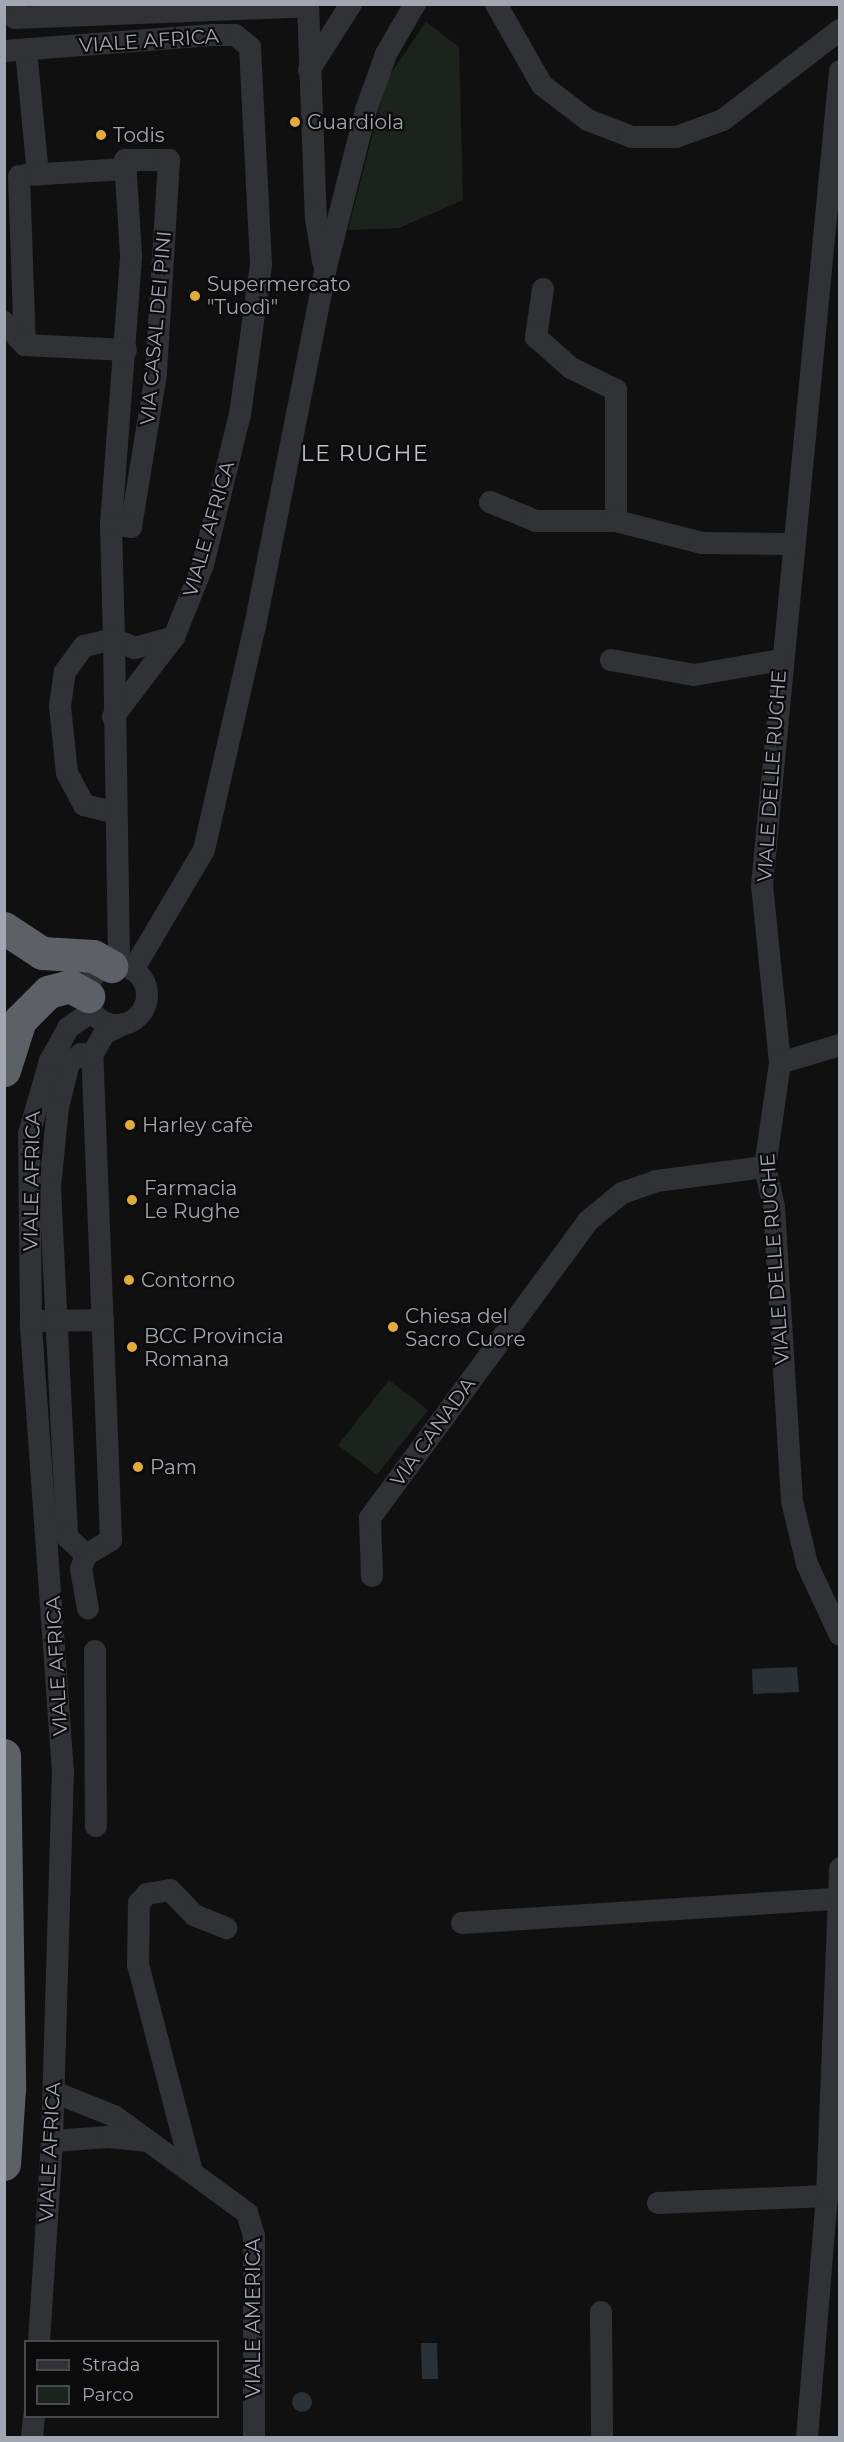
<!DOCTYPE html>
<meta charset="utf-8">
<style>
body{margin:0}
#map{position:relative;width:844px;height:2442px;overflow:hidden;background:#101011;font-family:Montserrat,sans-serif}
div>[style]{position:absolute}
.green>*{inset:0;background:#1c231d}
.water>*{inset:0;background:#2a3238}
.round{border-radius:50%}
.minor>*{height:22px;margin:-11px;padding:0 11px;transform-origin:11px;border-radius:11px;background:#313236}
.minor>.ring{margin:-11px;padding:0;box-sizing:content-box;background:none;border:22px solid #313236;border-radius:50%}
.highway>*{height:33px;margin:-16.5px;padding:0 16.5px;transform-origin:16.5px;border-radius:16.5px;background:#5d6066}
.dots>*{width:16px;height:16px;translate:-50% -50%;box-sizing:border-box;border:3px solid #0b0b0c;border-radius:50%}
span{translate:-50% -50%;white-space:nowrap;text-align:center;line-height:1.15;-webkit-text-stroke:4.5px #0b0b0c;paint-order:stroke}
.street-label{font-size:20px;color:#a2a6b1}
.poi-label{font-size:20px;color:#a2a6b1}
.left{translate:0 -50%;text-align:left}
.quarter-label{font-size:22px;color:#c2c5cd;letter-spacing:1.5px}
.frame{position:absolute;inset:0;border:6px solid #a2a6b1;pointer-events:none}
.legend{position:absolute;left:24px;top:2340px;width:195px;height:78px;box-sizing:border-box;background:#0b0b0c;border:2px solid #47494e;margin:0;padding:8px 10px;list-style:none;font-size:18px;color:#a2a6b1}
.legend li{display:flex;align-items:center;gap:12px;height:30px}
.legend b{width:30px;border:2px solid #47494e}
</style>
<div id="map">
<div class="green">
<i style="clip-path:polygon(426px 22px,459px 47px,463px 200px,399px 228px,348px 230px,387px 79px)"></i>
<i style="clip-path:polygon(389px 1380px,428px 1410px,377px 1475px,338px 1445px)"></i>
</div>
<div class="water">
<i style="clip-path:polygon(797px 1667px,799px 1692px,753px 1694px,752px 1669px)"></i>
<i style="clip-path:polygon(421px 2343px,437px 2343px,438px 2379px,422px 2379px)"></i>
<i class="round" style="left:292px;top:2392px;width:20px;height:20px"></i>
</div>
<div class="minor">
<i style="left:16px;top:4px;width:14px;rotate:94deg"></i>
<i style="left:15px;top:18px;width:293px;rotate:-2.3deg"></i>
<i style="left:308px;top:4px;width:214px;rotate:87.9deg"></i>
<i style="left:316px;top:218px;width:44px;rotate:80.8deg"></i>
<i style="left:496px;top:4px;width:93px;rotate:60.4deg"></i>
<i style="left:542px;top:85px;width:58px;rotate:37.3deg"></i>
<i style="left:588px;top:120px;width:47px;rotate:21.1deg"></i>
<i style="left:632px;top:137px;width:44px"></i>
<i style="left:676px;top:137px;width:50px;rotate:-19.9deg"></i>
<i style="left:723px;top:120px;width:148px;rotate:-37.6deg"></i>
<i style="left:26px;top:50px;width:125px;rotate:84.5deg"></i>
<i style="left:4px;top:51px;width:209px;rotate:-4.4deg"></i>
<i style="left:212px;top:35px;width:23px"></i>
<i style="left:235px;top:35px;width:19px;rotate:39deg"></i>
<i style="left:250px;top:47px;width:218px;rotate:87.1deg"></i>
<i style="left:261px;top:265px;width:150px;rotate:98deg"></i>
<i style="left:240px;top:414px;width:155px;rotate:103.8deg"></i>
<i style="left:203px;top:565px;width:78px;rotate:111.9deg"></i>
<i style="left:174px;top:637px;width:41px;rotate:164.2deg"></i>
<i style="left:135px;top:648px;width:23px;rotate:-157deg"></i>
<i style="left:114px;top:639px;width:115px;rotate:-91.5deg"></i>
<i style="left:111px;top:524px;width:270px;rotate:-85.7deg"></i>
<i style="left:131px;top:255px;width:95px;rotate:-93.6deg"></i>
<i style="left:125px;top:160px;width:44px"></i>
<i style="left:169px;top:160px;width:214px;rotate:93.5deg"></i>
<i style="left:156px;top:374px;width:155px;rotate:99.3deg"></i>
<i style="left:131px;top:527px;width:20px;rotate:-171deg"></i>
<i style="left:309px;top:70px;width:78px;rotate:-57.5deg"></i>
<i style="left:840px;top:71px;width:818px;rotate:95.47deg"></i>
<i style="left:762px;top:885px;width:179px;rotate:84.2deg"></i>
<i style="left:780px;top:1063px;width:105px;rotate:98.2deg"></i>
<i style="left:765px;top:1167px;width:41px;rotate:77.3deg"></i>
<i style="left:774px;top:1207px;width:295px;rotate:86.5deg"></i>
<i style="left:792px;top:1501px;width:65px;rotate:76.6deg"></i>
<i style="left:807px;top:1564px;width:78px;rotate:65.1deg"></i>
<i style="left:26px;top:175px;width:100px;rotate:-3.4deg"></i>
<i style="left:19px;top:176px;width:169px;rotate:88deg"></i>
<i style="left:543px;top:289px;width:49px;rotate:98.3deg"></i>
<i style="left:536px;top:337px;width:47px;rotate:41.5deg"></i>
<i style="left:571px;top:368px;width:50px;rotate:26.1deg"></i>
<i style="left:616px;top:390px;width:131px;rotate:90deg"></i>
<i style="left:4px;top:322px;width:31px;rotate:48deg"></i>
<i style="left:25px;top:345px;width:101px;rotate:2.8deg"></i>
<i style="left:490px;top:502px;width:50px;rotate:22.4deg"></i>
<i style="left:536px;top:521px;width:80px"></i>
<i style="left:616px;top:521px;width:89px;rotate:14.3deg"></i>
<i style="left:702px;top:543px;width:90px;rotate:0.6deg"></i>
<i style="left:611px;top:660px;width:84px;rotate:10.2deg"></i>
<i style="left:694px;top:675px;width:88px;rotate:-9.8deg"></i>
<i style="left:113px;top:717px;width:101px;rotate:-52.7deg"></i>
<i style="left:116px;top:813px;width:33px;rotate:-166deg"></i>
<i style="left:84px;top:805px;width:36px;rotate:-118deg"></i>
<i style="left:67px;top:773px;width:67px;rotate:-96deg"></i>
<i style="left:60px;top:706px;width:34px;rotate:-82deg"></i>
<i style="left:65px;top:672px;width:32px;rotate:-54deg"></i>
<i style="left:84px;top:646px;width:31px;rotate:-13deg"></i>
<i style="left:114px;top:639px;width:327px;rotate:89.1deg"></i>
<i class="ring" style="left:87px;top:965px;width:38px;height:38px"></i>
<i style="left:133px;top:970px;width:139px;rotate:-59.4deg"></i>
<i style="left:204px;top:850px;width:230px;rotate:-77.2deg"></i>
<i style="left:255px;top:626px;width:362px;rotate:-78.8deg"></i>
<i style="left:325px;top:271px;width:166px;rotate:-75.7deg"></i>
<i style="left:366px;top:110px;width:59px;rotate:-70.3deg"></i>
<i style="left:386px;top:54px;width:58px;rotate:-59.9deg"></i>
<i style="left:92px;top:1055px;width:11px;rotate:-175deg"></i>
<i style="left:81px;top:1054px;width:15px;rotate:143deg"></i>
<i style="left:69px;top:1063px;width:45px;rotate:104deg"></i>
<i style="left:58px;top:1107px;width:80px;rotate:95.7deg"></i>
<i style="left:50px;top:1187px;width:350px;rotate:87.2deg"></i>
<i style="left:67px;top:1537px;width:26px;rotate:43deg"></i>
<i style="left:86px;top:1555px;width:29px;rotate:-31deg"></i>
<i style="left:111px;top:1540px;width:485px;rotate:-92.2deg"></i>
<i style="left:92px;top:1055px;width:24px;rotate:-60deg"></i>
<i style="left:104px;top:1034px;width:22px;rotate:-27deg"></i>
<i style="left:780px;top:1063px;width:63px;rotate:-16.7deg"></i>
<i style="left:41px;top:1321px;width:62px;rotate:-0.9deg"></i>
<i style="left:86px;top:1555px;width:15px;rotate:110deg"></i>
<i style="left:81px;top:1569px;width:40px;rotate:80deg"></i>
<i style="left:372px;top:1576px;width:58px;rotate:-92deg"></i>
<i style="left:370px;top:1518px;width:368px;rotate:-53.7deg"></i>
<i style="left:588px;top:1221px;width:44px;rotate:-39.5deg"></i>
<i style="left:622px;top:1193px;width:36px;rotate:-19deg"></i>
<i style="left:656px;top:1181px;width:110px;rotate:-7.3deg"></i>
<i style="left:95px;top:1651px;width:175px;rotate:89.7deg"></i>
<i style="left:462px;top:1923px;width:376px;rotate:-3.7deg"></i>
<i style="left:54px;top:2092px;width:65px;rotate:21.8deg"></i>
<i style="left:114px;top:2116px;width:165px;rotate:36.1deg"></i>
<i style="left:247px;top:2213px;width:24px;rotate:73deg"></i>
<i style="left:254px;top:2236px;width:202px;rotate:90deg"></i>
<i style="left:52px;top:2141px;width:57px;rotate:-4deg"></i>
<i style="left:109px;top:2137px;width:37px;rotate:6deg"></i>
<i style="left:191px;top:2168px;width:210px;rotate:-104.6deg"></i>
<i style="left:138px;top:1965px;width:62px;rotate:-89.1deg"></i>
<i style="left:139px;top:1903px;width:12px;rotate:-48deg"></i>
<i style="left:147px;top:1894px;width:23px;rotate:-10deg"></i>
<i style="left:170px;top:1890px;width:35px;rotate:46deg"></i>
<i style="left:194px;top:1915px;width:35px;rotate:22deg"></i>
<i style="left:658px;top:2203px;width:169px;rotate:-2.4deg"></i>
<i style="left:601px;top:2312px;width:126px;rotate:89.5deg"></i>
<i style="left:39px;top:2342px;width:201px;rotate:-86.3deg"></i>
<i style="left:52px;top:2141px;width:368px;rotate:-88.3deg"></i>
<i style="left:63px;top:1773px;width:452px;rotate:-94.1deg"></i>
<i style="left:31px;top:1322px;width:188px;rotate:-90.6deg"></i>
<i style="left:29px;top:1134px;width:76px;rotate:-74deg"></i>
<i style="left:50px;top:1061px;width:38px;rotate:-61deg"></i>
<i style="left:68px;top:1028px;width:29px;rotate:-35deg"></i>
<i style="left:32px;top:2438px;width:22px;rotate:-85deg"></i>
<i style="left:807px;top:2438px;width:243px;rotate:-85.3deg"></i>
<i style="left:827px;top:2196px;width:328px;rotate:-87.7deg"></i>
</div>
<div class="highway">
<i style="left:4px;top:928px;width:45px;rotate:33.3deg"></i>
<i style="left:42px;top:953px;width:51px;rotate:3.4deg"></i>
<i style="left:93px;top:956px;width:21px;rotate:29deg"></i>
<i style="left:4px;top:1070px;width:52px;rotate:-72.3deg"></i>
<i style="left:20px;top:1020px;width:40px;rotate:-45deg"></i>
<i style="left:48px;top:992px;width:23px;rotate:-15deg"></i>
<i style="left:70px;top:986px;width:21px;rotate:29deg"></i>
<i style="left:4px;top:1755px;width:334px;rotate:89.1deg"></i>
<i style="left:9px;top:2089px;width:75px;rotate:93.8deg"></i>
</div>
<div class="dots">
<i style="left:295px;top:122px;background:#e4ab35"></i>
<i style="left:101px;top:135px;background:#e4ab35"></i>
<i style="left:195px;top:296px;background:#e4ab35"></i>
<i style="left:130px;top:1125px;background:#e4ab35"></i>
<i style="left:132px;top:1200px;background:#e4ab35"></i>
<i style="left:129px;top:1280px;background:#e4ab35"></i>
<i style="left:393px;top:1327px;background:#e4ab35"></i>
<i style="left:132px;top:1347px;background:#e4ab35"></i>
<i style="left:138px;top:1467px;background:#e4ab35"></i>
</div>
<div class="street-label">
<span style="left:149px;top:41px;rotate:-4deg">VIALE AFRICA</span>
<span style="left:156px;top:328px;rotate:-85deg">VIA CASAL DEI PINI</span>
<span style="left:209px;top:529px;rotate:-74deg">VIALE AFRICA</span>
<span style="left:772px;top:776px;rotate:-86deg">VIALE DELLE RUGHE</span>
<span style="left:32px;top:1181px;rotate:-89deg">VIALE AFRICA</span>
<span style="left:775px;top:1259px;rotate:-94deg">VIALE DELLE RUGHE</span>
<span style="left:433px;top:1432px;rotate:-54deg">VIA CANADA</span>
<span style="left:57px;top:1666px;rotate:-93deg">VIALE AFRICA</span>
<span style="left:50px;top:2152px;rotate:-87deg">VIALE AFRICA</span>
<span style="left:253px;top:2318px;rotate:-90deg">VIALE AMERICA</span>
</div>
<div class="poi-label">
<span class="left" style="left:307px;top:122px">Guardiola</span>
<span class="left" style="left:113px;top:135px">Todis</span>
<span class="left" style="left:207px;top:296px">Supermercato<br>"Tuodì"</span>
<span class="left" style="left:142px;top:1125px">Harley cafè</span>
<span class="left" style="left:144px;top:1200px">Farmacia<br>Le Rughe</span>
<span class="left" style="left:141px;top:1280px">Contorno</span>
<span class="left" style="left:405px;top:1328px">Chiesa del<br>Sacro Cuore</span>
<span class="left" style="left:144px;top:1348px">BCC Provincia<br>Romana</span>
<span class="left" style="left:150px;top:1467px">Pam</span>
</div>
<div class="quarter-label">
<span style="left:365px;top:454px">LE RUGHE</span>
</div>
<div class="frame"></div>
<ul class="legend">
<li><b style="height:8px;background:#313236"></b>Strada</li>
<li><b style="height:16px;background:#1c231d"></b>Parco</li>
</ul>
</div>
